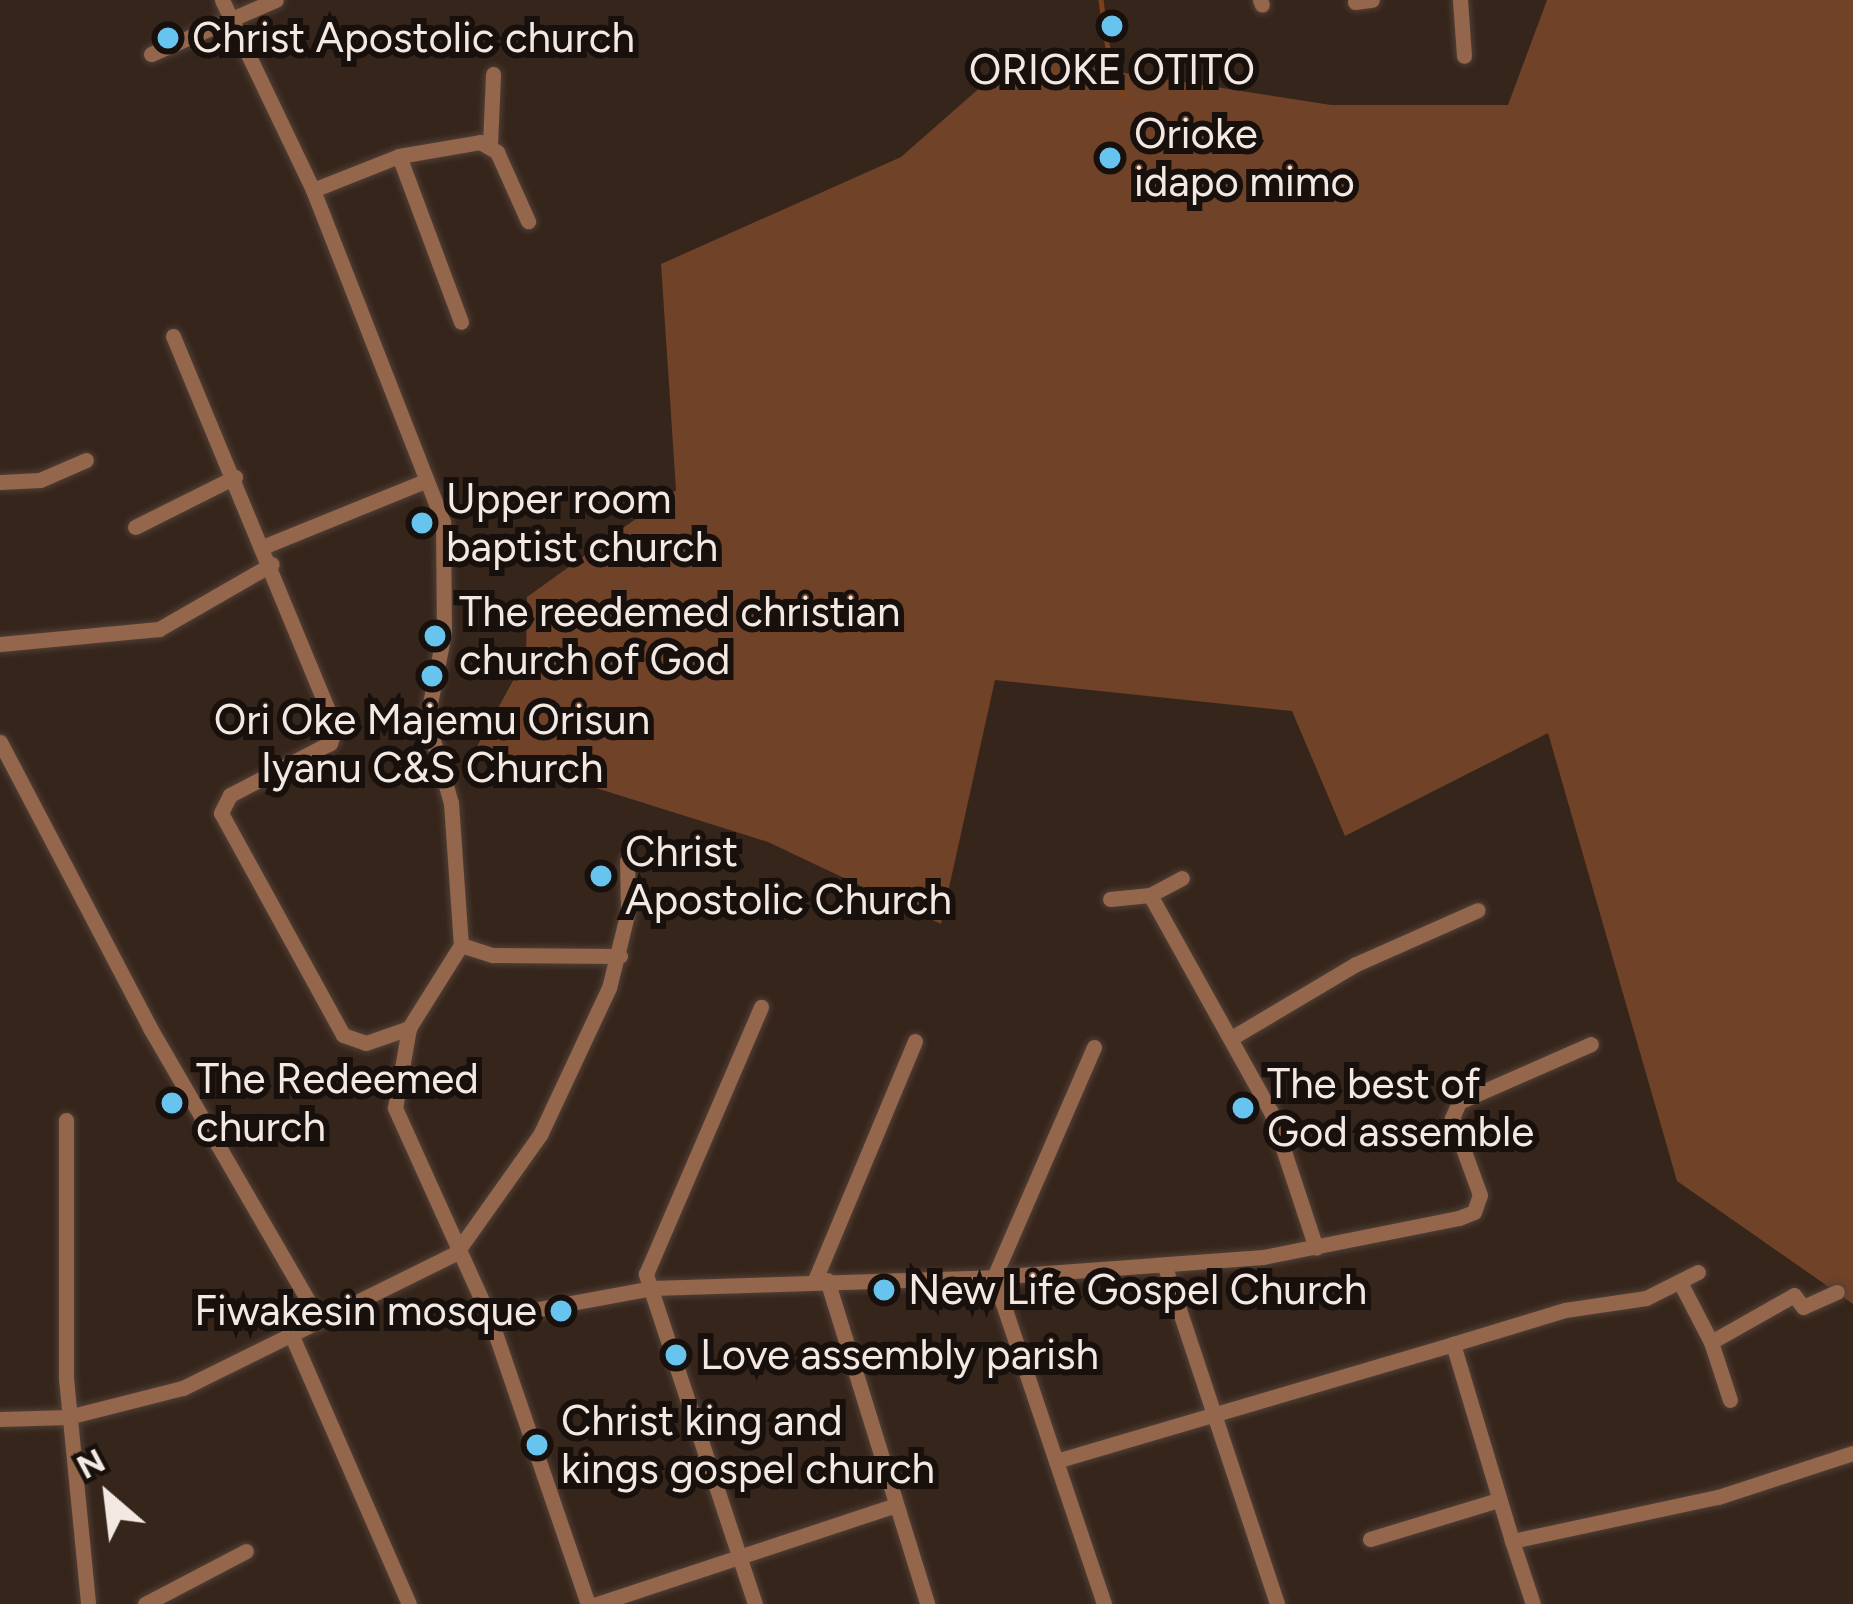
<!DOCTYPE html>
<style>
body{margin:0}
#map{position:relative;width:1853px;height:1604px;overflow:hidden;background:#36251b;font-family:Figtree,sans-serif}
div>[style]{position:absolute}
.green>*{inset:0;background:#704228}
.stream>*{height:4.5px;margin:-2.25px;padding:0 2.25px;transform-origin:2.25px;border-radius:2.25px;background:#7c401a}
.roads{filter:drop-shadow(0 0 3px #514037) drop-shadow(0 0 3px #514037)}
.minor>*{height:15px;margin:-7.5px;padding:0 7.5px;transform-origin:7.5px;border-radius:7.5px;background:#94664c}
.dots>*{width:33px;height:33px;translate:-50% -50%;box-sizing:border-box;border:6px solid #18100c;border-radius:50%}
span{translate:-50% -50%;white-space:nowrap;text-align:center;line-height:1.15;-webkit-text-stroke:12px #18100c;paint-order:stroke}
.poi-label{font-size:42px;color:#f4e8e2}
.left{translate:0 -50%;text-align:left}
.right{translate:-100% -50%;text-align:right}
.north{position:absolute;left:48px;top:1436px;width:120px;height:120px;-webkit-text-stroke:9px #18100c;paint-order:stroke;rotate:332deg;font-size:33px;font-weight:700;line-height:48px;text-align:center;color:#f4e8e2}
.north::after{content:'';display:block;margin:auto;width:42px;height:54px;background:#f4e8e2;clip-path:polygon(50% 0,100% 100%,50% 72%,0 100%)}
</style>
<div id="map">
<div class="green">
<i style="clip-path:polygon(1547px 0,1853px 0,1853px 1304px,1677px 1181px,1548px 733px,1345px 836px,1292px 711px,995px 680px,941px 924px,768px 842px,475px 750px,526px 657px,527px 597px,676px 490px,661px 264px,901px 157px,1016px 56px,1331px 105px,1508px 105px)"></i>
</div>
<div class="stream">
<i style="left:1101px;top:0;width:71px;rotate:81.9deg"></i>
<i style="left:1111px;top:70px;width:30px;rotate:64deg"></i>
</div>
<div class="roads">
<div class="minor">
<i style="left:222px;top:0;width:211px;rotate:64.4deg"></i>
<i style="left:313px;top:190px;width:357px;rotate:68.6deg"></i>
<i style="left:443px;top:522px;width:111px;rotate:89.5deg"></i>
<i style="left:444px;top:633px;width:88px;rotate:101.2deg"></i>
<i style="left:427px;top:719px;width:87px;rotate:74.1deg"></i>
<i style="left:451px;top:803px;width:142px;rotate:86deg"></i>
<i style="left:461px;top:945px;width:98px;rotate:122.1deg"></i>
<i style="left:409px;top:1028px;width:81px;rotate:99.9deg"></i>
<i style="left:395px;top:1108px;width:230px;rotate:65.7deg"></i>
<i style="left:490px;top:1318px;width:302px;rotate:71.1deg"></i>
<i style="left:1260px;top:0;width:5px;rotate:68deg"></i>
<i style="left:1460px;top:0;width:56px;rotate:85.9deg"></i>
<i style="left:1355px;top:2px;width:17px;rotate:-7deg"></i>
<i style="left:151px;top:54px;width:136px;rotate:-23.4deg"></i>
<i style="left:490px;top:144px;width:70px;rotate:-87.5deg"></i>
<i style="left:399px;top:156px;width:177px;rotate:69.5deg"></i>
<i style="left:313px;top:190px;width:92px;rotate:-21.6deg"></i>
<i style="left:399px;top:156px;width:82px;rotate:-9.8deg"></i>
<i style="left:480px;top:142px;width:20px;rotate:30deg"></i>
<i style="left:497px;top:152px;width:76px;rotate:65.8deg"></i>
<i style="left:173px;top:336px;width:423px;rotate:67.5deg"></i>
<i style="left:335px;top:727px;width:17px;rotate:107deg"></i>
<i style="left:330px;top:743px;width:113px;rotate:152.5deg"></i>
<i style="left:230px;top:795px;width:20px;rotate:117deg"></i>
<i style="left:221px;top:813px;width:253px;rotate:61.2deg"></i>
<i style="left:343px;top:1035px;width:24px;rotate:19deg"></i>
<i style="left:366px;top:1043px;width:46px;rotate:-19.2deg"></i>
<i style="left:0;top:482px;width:40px;rotate:-2.9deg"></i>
<i style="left:40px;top:480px;width:50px;rotate:-23.5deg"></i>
<i style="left:135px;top:527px;width:112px;rotate:-26.6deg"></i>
<i style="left:265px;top:546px;width:173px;rotate:-22.1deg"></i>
<i style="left:0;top:644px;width:160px;rotate:-5.4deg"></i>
<i style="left:159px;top:629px;width:130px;rotate:-29.9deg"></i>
<i style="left:0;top:742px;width:323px;rotate:62.3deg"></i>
<i style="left:150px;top:1028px;width:337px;rotate:59.9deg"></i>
<i style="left:1150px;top:895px;width:248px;rotate:60.9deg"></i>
<i style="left:1271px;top:1112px;width:143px;rotate:71.7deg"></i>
<i style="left:1110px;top:899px;width:40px;rotate:-5.7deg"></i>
<i style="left:1150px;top:895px;width:36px;rotate:-28deg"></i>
<i style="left:461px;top:945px;width:33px;rotate:18deg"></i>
<i style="left:492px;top:955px;width:128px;rotate:0.4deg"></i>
<i style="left:1233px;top:1037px;width:143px;rotate:-30.7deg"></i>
<i style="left:1356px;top:964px;width:133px;rotate:-23.9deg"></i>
<i style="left:1094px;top:1047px;width:251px;rotate:113.5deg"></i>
<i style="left:994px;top:1277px;width:345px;rotate:71.4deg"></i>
<i style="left:66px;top:1120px;width:258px;rotate:90deg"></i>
<i style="left:66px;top:1378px;width:227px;rotate:84.4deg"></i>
<i style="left:1165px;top:1267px;width:355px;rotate:71.6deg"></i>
<i style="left:815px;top:1280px;width:259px;rotate:-67.3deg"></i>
<i style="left:827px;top:1280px;width:339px;rotate:72.8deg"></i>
<i style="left:1682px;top:1286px;width:63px;rotate:62.6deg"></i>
<i style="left:1711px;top:1342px;width:95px;rotate:-29.5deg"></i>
<i style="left:1794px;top:1295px;width:15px;rotate:53deg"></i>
<i style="left:1803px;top:1307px;width:37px;rotate:-24deg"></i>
<i style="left:490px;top:1318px;width:165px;rotate:-10.5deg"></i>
<i style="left:652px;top:1288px;width:326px;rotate:-1.8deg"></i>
<i style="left:978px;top:1278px;width:286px;rotate:-4.2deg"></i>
<i style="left:1263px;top:1257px;width:200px;rotate:-11.3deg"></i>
<i style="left:1459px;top:1218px;width:16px;rotate:-22deg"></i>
<i style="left:1474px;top:1212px;width:18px;rotate:-71deg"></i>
<i style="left:1480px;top:1195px;width:82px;rotate:-110deg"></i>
<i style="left:1452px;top:1118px;width:17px;rotate:-66deg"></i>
<i style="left:1459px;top:1102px;width:144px;rotate:-23.7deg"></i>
<i style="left:291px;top:1334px;width:295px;rotate:66.4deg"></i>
<i style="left:1711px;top:1342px;width:61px;rotate:71.9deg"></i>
<i style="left:1453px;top:1344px;width:117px;rotate:-16.9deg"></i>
<i style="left:1565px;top:1310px;width:82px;rotate:-8.4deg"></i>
<i style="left:1646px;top:1298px;width:58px;rotate:-26.6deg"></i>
<i style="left:0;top:1419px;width:68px;rotate:-1.7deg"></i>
<i style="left:68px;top:1417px;width:119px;rotate:-14.2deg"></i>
<i style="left:183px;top:1388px;width:305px;rotate:-26.3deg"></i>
<i style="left:456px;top:1253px;width:145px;rotate:-54.6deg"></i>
<i style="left:540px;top:1135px;width:162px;rotate:-64.9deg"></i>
<i style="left:609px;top:988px;width:79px;rotate:-76.1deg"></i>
<i style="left:628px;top:911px;width:50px;rotate:-91.1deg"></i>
<i style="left:1056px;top:1461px;width:414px;rotate:-16.4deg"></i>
<i style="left:1453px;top:1344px;width:206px;rotate:73.3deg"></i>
<i style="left:1512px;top:1541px;width:211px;rotate:-12.1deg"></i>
<i style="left:1718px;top:1497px;width:142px;rotate:-18.1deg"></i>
<i style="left:1370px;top:1539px;width:134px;rotate:-16.9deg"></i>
<i style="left:1512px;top:1541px;width:66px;rotate:71.6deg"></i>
<i style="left:145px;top:1604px;width:114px;rotate:-27.7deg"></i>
<i style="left:597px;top:1604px;width:315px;rotate:-18.3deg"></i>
<i style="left:755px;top:1604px;width:348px;rotate:-108.3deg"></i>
<i style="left:646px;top:1274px;width:291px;rotate:-66.7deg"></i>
</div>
</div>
<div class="dots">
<i style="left:1112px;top:26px;background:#66c4ef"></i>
<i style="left:168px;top:38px;background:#66c4ef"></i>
<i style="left:1110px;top:158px;background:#66c4ef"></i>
<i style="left:422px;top:523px;background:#66c4ef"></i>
<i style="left:435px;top:636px;background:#66c4ef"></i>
<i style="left:432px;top:676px;background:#66c4ef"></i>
<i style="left:601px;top:876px;background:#66c4ef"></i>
<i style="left:172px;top:1103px;background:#66c4ef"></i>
<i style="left:1243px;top:1108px;background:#66c4ef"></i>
<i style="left:884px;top:1290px;background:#66c4ef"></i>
<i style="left:561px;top:1311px;background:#66c4ef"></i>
<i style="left:676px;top:1355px;background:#66c4ef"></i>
<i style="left:537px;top:1445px;background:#66c4ef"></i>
</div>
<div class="poi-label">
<span class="left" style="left:192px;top:38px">Christ Apostolic church</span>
<span style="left:1112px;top:70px">ORIOKE OTITO</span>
<span class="left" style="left:1134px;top:158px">Orioke<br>idapo mimo</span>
<span class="left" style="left:446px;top:523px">Upper room<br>baptist church</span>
<span class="left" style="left:459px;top:636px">The reedemed christian<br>church of God</span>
<span style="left:432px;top:744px">Ori Oke Majemu Orisun<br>Iyanu C&amp;S Church</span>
<span class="left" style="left:625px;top:876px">Christ<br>Apostolic Church</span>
<span class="left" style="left:196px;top:1103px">The Redeemed<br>church</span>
<span class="left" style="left:1267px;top:1108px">The best of<br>God assemble</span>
<span class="left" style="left:908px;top:1290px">New Life Gospel Church</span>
<span class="right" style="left:537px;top:1311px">Fiwakesin mosque</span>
<span class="left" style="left:700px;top:1355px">Love assembly parish</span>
<span class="left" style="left:561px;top:1445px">Christ king and<br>kings gospel church</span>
</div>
<div class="north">N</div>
</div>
